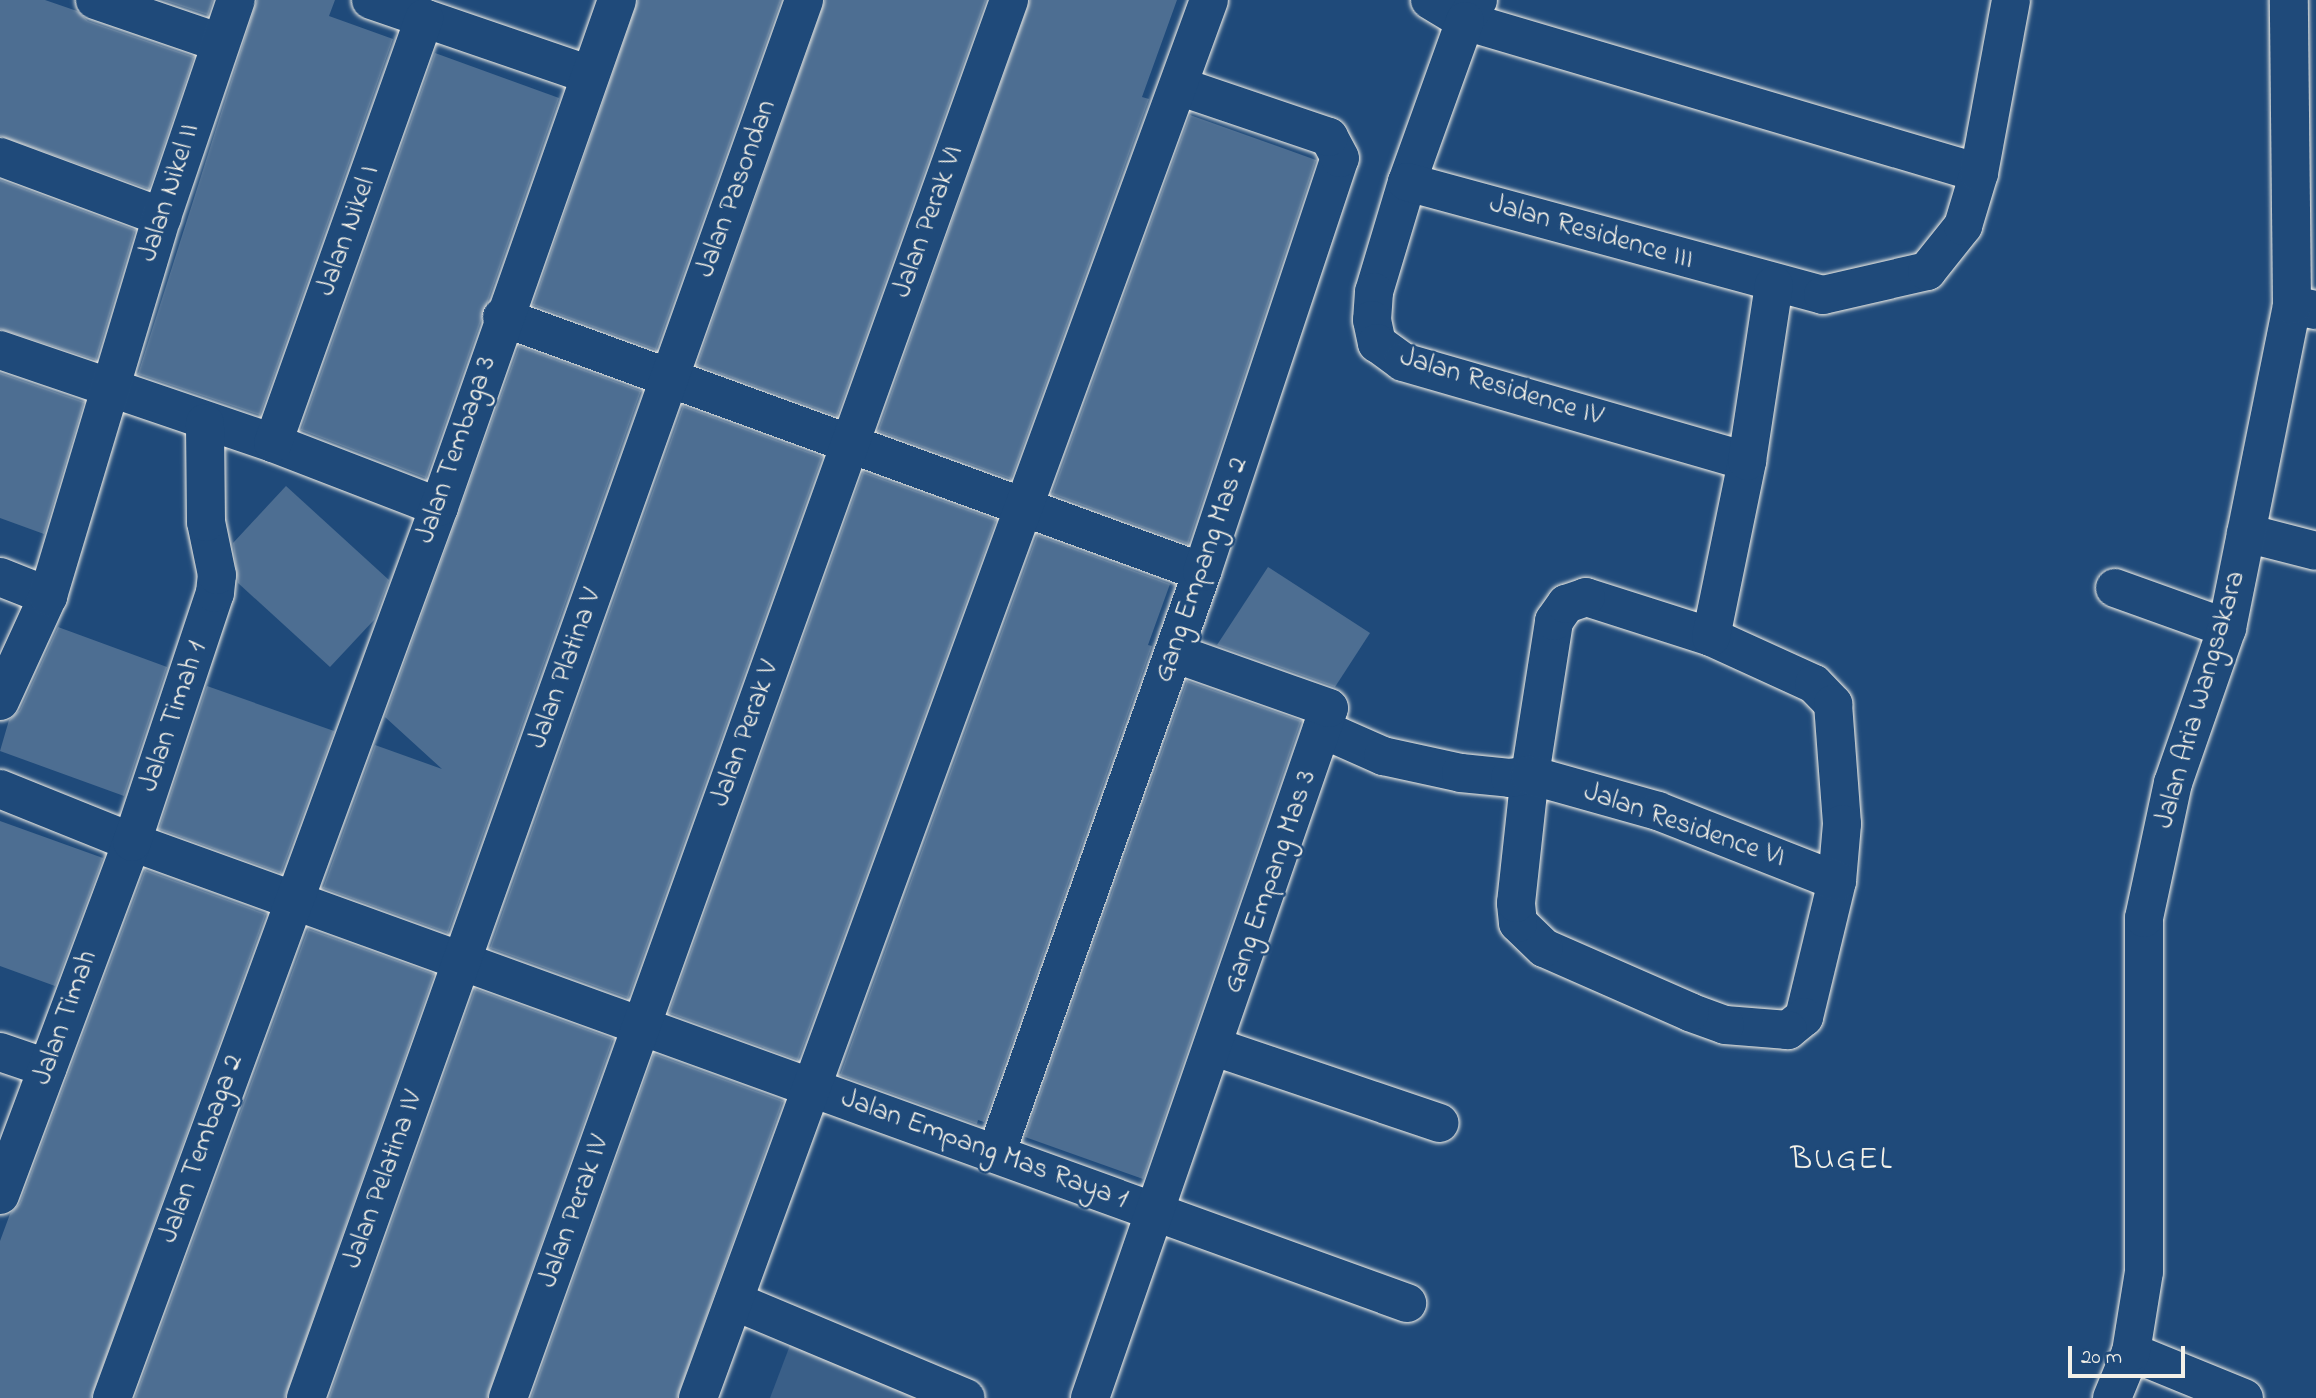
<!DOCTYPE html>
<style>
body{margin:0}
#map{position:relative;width:2316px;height:1398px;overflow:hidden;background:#1f4a7a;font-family:"Indie Flower",sans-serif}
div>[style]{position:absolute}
.green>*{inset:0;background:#3a5f88}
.building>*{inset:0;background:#4d6e92}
.roads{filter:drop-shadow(0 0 2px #f4f1e8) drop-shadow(0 0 2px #f4f1e8)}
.street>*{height:38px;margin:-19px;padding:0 19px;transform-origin:19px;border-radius:19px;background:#1f4a7a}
.secondary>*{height:38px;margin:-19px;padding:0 19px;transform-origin:19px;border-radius:19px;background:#1f4a7a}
span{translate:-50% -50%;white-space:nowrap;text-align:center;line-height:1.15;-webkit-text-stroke:5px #1f4a7a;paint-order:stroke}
.street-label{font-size:28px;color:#f4f1e8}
.quarter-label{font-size:32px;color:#f4f1e8;letter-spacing:2px}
.scale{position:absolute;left:2068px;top:1346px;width:117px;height:32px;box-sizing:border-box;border:4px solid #f4f1e8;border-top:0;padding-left:9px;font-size:21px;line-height:24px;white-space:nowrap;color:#f4f1e8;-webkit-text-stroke:5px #1f4a7a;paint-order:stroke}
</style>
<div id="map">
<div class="green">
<i style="clip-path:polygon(795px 1332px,932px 1398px,770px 1398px)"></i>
</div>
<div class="building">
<i style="clip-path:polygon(0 0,45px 0,77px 11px,88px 21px,194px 57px,149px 189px,0 136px)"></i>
<i style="clip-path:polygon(163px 0,213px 0,208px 15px)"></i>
<i style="clip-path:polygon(257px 0,335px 0,329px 16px,393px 39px,260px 415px,138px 374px)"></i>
<i style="clip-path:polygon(638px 0,781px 0,656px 350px,533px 305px)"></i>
<i style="clip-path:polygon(825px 0,986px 0,837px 416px,697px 365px)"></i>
<i style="clip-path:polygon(1030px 0,1177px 0,1142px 97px,1149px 99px,1011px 479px,878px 431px)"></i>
<i style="clip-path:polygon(435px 53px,559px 98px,426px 478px,301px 430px)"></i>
<i style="clip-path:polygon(1190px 115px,1316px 160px,1188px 544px,1052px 494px)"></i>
<i style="clip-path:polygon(0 180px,135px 230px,96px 360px,0 329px)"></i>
<i style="clip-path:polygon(519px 346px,641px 391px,448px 933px,323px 888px,375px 745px,442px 769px,385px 717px)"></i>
<i style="clip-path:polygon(0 373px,84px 402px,44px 534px,0 518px)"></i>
<i style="clip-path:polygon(683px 406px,822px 457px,628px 998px,490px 948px)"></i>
<i style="clip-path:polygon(863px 472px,996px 520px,798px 1060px,669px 1013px)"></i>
<i style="clip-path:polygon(286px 486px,389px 580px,374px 620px,330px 667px,238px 583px,233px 543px)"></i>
<i style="clip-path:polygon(1037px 535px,1170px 584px,1148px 645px,1152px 646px,984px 1122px,978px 1120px,977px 1124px,840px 1075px)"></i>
<i style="clip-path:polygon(1268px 567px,1370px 633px,1335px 687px,1217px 645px)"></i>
<i style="clip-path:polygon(58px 627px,167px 667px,124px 796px,0 751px,9px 720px,20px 710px)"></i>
<i style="clip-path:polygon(1187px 681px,1301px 721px,1143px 1179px,1025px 1137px)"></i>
<i style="clip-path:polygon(207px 686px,334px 731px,281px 873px,159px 829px)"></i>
<i style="clip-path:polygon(0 821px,103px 858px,55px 986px,0 966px)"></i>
<i style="clip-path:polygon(145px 870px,266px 914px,91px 1398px,0 1398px,0 1241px,10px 1214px,20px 1203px)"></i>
<i style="clip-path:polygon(308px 929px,434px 974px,285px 1398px,135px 1398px)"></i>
<i style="clip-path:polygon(475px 989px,613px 1039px,487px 1398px,329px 1398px)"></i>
<i style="clip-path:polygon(654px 1054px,783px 1101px,677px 1398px,531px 1398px)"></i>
</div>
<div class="roads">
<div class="street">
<i style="left:95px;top:0;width:130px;rotate:18.9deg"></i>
<i style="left:371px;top:0;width:231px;rotate:18.9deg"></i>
<i style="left:1430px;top:0;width:41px;rotate:31deg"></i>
<i style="left:1465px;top:21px;width:536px;rotate:16.47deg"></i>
<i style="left:1478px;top:0;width:25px;rotate:122deg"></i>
<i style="left:1465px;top:21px;width:171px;rotate:109.8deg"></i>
<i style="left:1407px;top:182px;width:115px;rotate:106.7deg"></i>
<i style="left:1374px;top:292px;width:28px;rotate:94deg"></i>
<i style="left:1372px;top:320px;width:24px;rotate:78deg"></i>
<i style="left:1377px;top:343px;width:32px;rotate:36deg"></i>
<i style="left:1403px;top:362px;width:358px;rotate:16.1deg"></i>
<i style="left:0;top:157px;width:173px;rotate:20.3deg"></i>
<i style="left:1407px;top:182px;width:431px;rotate:15.2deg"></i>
<i style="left:1823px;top:295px;width:107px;rotate:-13deg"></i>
<i style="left:1927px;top:271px;width:58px;rotate:-51.3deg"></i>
<i style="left:1963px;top:226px;width:55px;rotate:-73.2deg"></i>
<i style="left:1979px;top:173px;width:176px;rotate:-79.5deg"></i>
<i style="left:2292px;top:305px;width:25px;rotate:12deg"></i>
<i style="left:502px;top:317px;width:745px;rotate:20.02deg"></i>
<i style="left:0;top:350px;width:288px;rotate:18.8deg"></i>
<i style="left:273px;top:443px;width:178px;rotate:21.1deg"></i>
<i style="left:273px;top:443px;width:451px;rotate:-70.4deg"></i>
<i style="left:2246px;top:533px;width:72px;rotate:14.4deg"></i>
<i style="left:0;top:577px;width:52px;rotate:21.6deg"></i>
<i style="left:2115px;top:588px;width:119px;rotate:19.7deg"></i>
<i style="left:1586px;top:597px;width:131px;rotate:17.7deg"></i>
<i style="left:1711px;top:637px;width:113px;rotate:24.5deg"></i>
<i style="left:1814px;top:684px;width:28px;rotate:46deg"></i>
<i style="left:1833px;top:704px;width:120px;rotate:85.7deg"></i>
<i style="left:1842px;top:824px;width:57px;rotate:95deg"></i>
<i style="left:1837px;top:881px;width:140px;rotate:103.6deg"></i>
<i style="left:1804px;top:1017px;width:21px;rotate:141deg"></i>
<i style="left:1788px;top:1030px;width:63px;rotate:-175.5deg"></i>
<i style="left:1725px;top:1025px;width:37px;rotate:-160deg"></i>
<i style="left:1690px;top:1012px;width:159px;rotate:-156.3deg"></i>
<i style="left:1544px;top:948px;width:36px;rotate:-136deg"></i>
<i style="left:1518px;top:923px;width:20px;rotate:-96deg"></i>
<i style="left:1516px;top:903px;width:129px;rotate:-83.8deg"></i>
<i style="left:1530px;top:775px;width:156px;rotate:-81.1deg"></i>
<i style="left:1554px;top:621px;width:21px;rotate:-55deg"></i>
<i style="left:1566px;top:604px;width:21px;rotate:-19deg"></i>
<i style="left:1711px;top:637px;width:180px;rotate:-78.4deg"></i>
<i style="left:1747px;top:461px;width:178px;rotate:-81.3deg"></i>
<i style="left:0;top:701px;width:115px;rotate:-65.4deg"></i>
<i style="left:48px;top:596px;width:396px;rotate:-73.3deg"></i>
<i style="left:162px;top:217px;width:229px;rotate:-71.2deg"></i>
<i style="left:1322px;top:729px;width:67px;rotate:23.9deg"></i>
<i style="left:1383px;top:756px;width:80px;rotate:12.3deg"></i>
<i style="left:1461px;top:773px;width:49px;rotate:5.8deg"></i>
<i style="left:1510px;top:778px;width:20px;rotate:-9deg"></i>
<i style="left:1530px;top:775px;width:133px;rotate:15.7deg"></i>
<i style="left:1658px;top:811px;width:192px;rotate:21.4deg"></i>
<i style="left:0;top:789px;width:142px;rotate:21.9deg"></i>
<i style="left:132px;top:842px;width:1356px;rotate:19.88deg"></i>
<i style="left:1215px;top:1047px;width:237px;rotate:18.7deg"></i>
<i style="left:0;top:1052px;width:50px;rotate:18.8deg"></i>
<i style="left:996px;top:1154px;width:617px;rotate:-70.51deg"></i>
<i style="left:1202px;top:572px;width:436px;rotate:-71.6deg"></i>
<i style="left:1340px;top:158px;width:24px;rotate:-118deg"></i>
<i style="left:1329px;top:137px;width:159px;rotate:-161.3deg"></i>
<i style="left:0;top:1195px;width:377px;rotate:-69.5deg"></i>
<i style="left:132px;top:842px;width:262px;rotate:-71.6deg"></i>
<i style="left:215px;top:593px;width:18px;rotate:-84deg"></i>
<i style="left:217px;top:575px;width:54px;rotate:-101.7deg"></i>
<i style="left:206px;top:522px;width:99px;rotate:-90.6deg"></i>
<i style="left:734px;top:1301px;width:251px;rotate:22.7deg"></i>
<i style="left:2131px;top:1352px;width:122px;rotate:22.2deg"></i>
<i style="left:112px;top:1398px;width:949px;rotate:-69.85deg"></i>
<i style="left:439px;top:507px;width:537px;rotate:-70.65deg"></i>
<i style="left:306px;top:1398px;width:1484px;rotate:-70.39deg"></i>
<i style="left:508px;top:1398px;width:1485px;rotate:-70.28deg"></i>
<i style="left:698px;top:1398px;width:1488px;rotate:-69.92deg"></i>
<i style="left:1090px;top:1398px;width:730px;rotate:-70.9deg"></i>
<i style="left:1329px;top:708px;width:164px;rotate:-160.5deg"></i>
</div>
<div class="secondary">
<i style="left:2112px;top:1398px;width:50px;rotate:-67.6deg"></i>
<i style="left:2131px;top:1352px;width:81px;rotate:-80.8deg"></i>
<i style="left:2144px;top:1272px;width:354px;rotate:-90deg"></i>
<i style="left:2144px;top:918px;width:138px;rotate:-77.9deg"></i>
<i style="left:2173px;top:783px;width:164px;rotate:-70.8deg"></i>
<i style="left:2227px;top:628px;width:329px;rotate:-78.6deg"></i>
<i style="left:2292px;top:305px;width:305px;rotate:-90.6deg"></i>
</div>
</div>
<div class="street-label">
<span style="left:737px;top:189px;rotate:-70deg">Jalan Pasondan</span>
<span style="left:170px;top:193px;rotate:-72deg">Jalan Nikel II</span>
<span style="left:929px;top:222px;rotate:-70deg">Jalan Perak VI</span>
<span style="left:349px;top:231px;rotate:-70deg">Jalan Nikel I</span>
<span style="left:1591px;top:233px;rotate:16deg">Jalan Residence III</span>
<span style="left:1501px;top:388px;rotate:17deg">Jalan Residence IV</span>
<span style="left:457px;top:450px;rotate:-71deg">Jalan Tembaga 3</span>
<span style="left:1202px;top:570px;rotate:-71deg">Gang Empang Mas 2</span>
<span style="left:566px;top:669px;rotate:-70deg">Jalan Platina V</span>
<span style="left:2201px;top:700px;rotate:-74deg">Jalan Aria Wangsakara</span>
<span style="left:174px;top:717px;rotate:-71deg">Jalan Timah 1</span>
<span style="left:746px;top:734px;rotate:-70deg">Jalan Perak V</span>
<span style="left:1684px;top:826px;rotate:19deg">Jalan Residence VI</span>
<span style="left:1271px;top:882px;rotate:-71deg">Gang Empang Mas 3</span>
<span style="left:66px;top:1018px;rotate:-70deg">Jalan Timah</span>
<span style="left:202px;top:1149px;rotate:-70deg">Jalan Tembaga 2</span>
<span style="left:984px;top:1150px;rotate:20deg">Jalan Empang Mas Raya 1</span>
<span style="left:384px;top:1180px;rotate:-70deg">Jalan Pelatina IV</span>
<span style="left:575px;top:1212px;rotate:-70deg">Jalan Perak IV</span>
</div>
<div class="quarter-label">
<span style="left:1842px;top:1161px">BUGEL</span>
</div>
<div class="scale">20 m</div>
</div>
